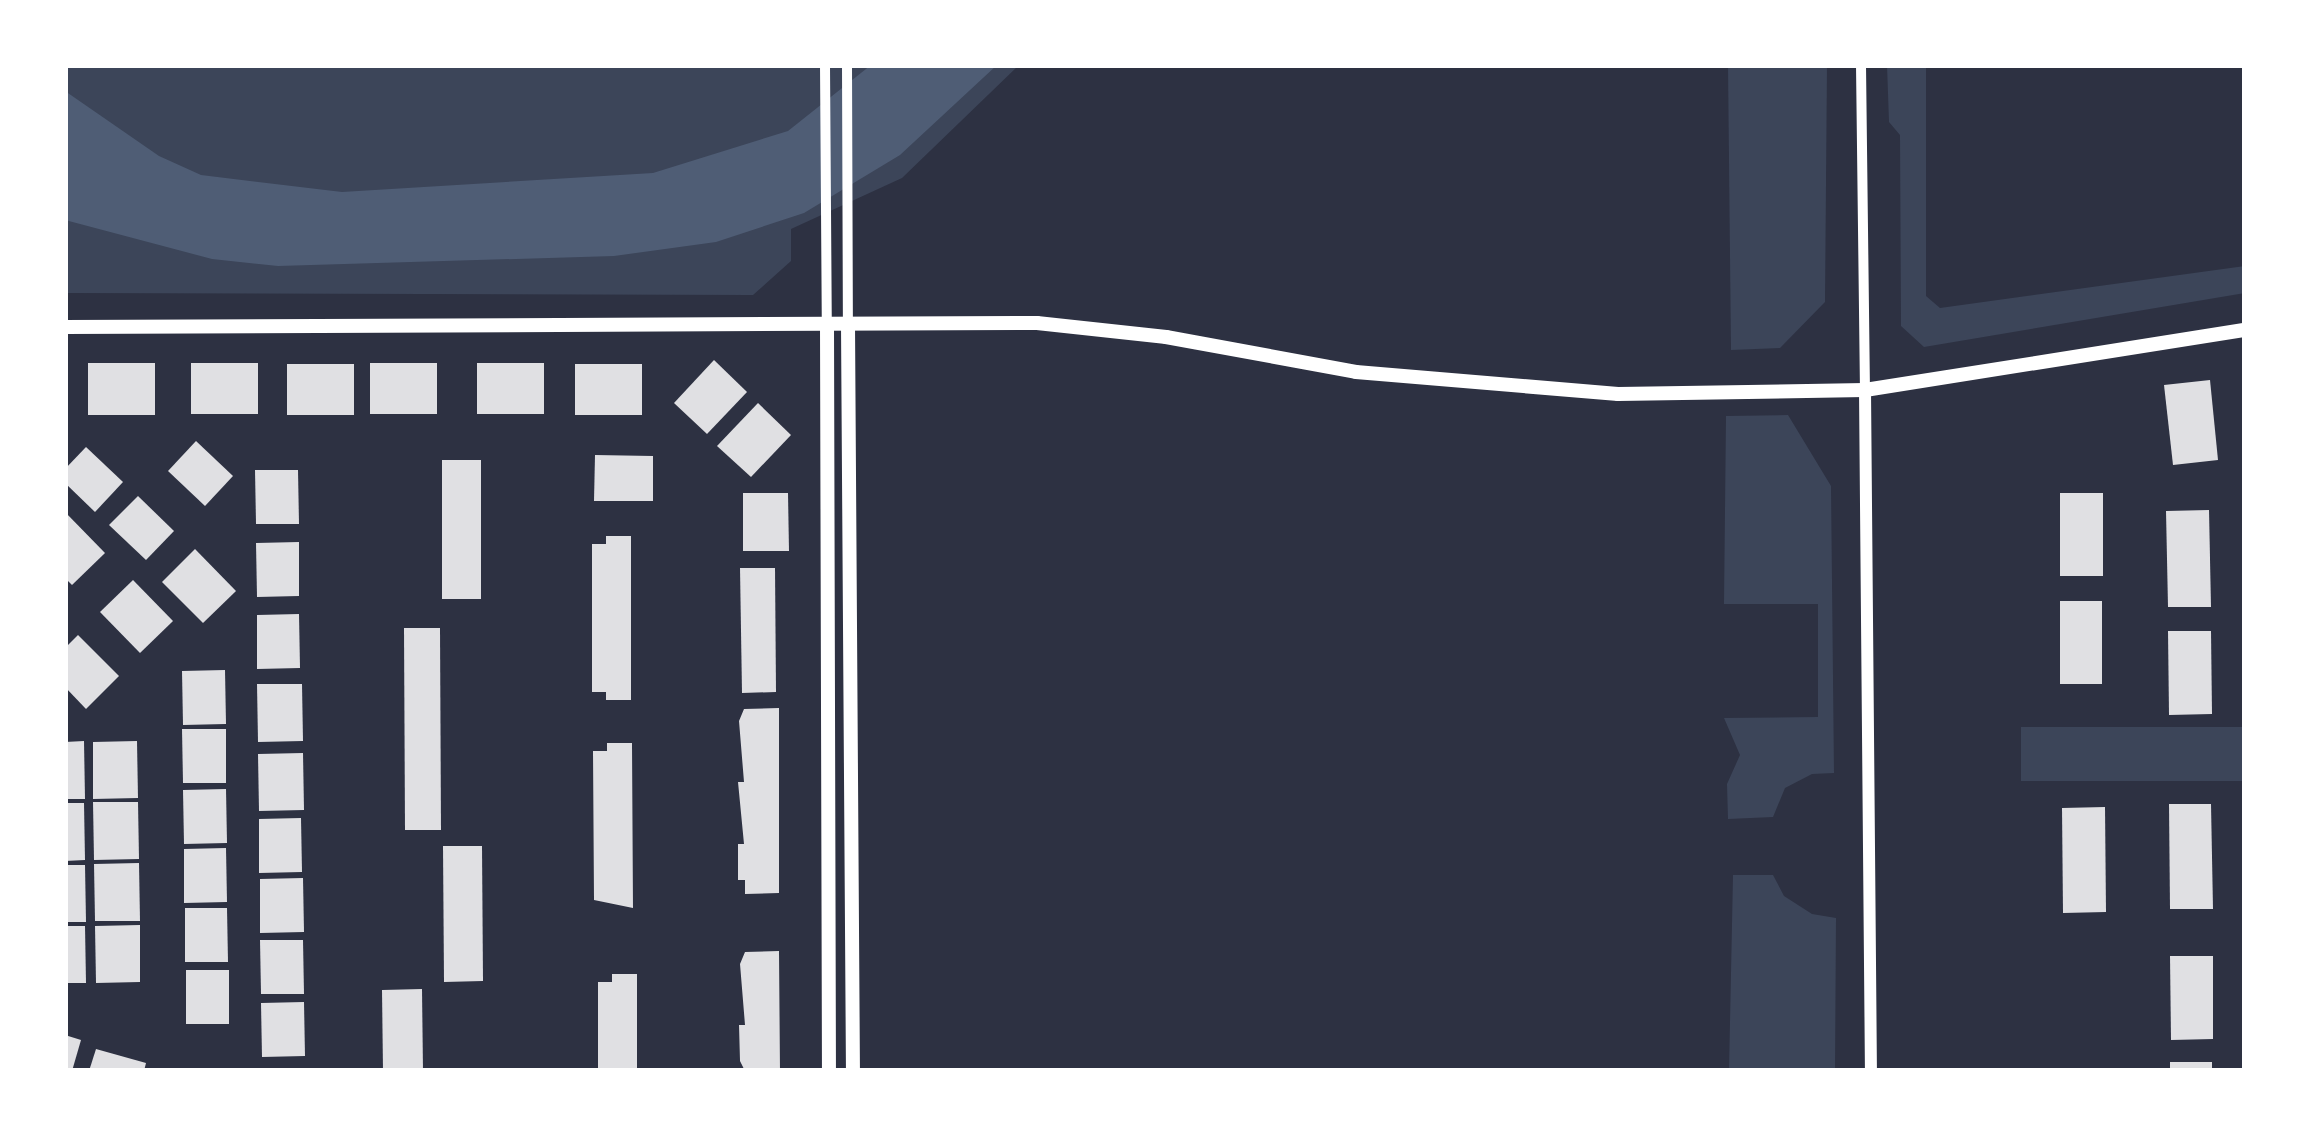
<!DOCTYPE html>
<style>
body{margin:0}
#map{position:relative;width:2310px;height:1136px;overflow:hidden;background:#2d3142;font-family:Helvetica,sans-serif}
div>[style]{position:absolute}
.green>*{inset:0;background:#3c4559}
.water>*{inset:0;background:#4f5d75}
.building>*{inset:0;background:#e0e0e3}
.minor>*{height:10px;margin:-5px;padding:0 5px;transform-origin:5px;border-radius:5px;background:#fff}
.tertiary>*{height:12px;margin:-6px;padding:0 6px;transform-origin:6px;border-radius:6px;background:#fff}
.secondary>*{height:14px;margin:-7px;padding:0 7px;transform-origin:7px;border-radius:7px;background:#fff}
span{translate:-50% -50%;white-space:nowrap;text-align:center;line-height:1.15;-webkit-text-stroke:9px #fff;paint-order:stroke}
.frame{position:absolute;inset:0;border:68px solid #fff;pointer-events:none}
</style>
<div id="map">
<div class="green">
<i style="clip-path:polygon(65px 65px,1019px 65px,902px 178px,791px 229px,791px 261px,753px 295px,65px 293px)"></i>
<i style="clip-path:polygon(1728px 65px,1827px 65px,1825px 302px,1780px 348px,1731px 350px)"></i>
<i style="clip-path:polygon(1887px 65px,1926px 65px,1926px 296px,1940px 308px,2245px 266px,2245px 293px,1924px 347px,1901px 326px,1900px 135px,1889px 122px)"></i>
<i style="clip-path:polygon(1788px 415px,1831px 486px,1834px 773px,1812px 774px,1785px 788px,1773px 817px,1728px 819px,1727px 784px,1740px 755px,1724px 718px,1818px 717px,1818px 604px,1724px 604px,1726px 416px)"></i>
<i style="clip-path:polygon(2021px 727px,2245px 727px,2245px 781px,2021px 781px)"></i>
<i style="clip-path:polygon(1733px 875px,1773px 875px,1784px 896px,1812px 914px,1836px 918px,1835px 1071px,1729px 1071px)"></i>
</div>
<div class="water">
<i style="clip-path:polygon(871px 65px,997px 65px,900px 155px,804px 213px,716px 242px,614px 256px,278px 266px,212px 259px,65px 220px,65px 91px,159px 156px,201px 175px,342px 192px,653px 173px,788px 131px)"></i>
</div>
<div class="building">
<i style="clip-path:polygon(714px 360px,747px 392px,707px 434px,674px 403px)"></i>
<i style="clip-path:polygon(88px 363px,155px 363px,155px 415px,88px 415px)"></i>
<i style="clip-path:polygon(191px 363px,258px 363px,258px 414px,191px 414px)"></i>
<i style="clip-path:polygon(370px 363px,437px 363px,437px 414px,370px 414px)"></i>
<i style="clip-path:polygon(477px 363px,544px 363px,544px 414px,477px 414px)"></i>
<i style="clip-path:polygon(287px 364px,354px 364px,354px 415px,287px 415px)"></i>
<i style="clip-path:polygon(575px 364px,642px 364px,642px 415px,575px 415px)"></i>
<i style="clip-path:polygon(2210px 380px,2218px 460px,2173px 465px,2164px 385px)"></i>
<i style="clip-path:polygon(758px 403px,791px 435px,751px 477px,717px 446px)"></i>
<i style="clip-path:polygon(196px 441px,233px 476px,205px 506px,168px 471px)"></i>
<i style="clip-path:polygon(86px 447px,123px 482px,95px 512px,65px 483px,65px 469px)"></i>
<i style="clip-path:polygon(595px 455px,653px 456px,653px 501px,594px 501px)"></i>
<i style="clip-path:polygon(442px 460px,481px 460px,481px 599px,442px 599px)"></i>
<i style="clip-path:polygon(255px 470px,298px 470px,299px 524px,256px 524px)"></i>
<i style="clip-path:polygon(743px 493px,788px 493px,789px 551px,743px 551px)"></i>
<i style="clip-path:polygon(2060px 493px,2103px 493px,2103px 576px,2060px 576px)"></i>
<i style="clip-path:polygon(138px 496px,174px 531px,146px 560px,109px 525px)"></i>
<i style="clip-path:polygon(2209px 510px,2211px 607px,2168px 607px,2166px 511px)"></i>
<i style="clip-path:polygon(65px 512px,105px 553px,72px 585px,65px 578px)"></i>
<i style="clip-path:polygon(606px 536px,631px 536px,631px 700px,606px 700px,606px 692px,592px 692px,592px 544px,606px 544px)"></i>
<i style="clip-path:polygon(299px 542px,299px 596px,257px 597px,256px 543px)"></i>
<i style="clip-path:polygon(195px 549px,236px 591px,203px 623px,162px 582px)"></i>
<i style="clip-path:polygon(740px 568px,775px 568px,776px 692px,742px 693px)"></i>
<i style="clip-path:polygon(133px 580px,173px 621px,140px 653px,100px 612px)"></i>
<i style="clip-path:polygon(2060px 601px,2102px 601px,2102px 684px,2060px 684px)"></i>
<i style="clip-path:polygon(299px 614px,300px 668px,257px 669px,257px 615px)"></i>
<i style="clip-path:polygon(404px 628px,440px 628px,441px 830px,405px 830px)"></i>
<i style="clip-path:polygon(2168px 631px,2211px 631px,2212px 714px,2169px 715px)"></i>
<i style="clip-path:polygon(78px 635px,119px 676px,86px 709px,65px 687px,65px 648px)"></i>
<i style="clip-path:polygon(225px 670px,226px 724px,183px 725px,182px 671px)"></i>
<i style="clip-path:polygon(257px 684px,302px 684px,303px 741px,258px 742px)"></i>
<i style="clip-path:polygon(779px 708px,779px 893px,745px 894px,745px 880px,738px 880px,738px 844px,744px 844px,738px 782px,744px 782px,739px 721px,744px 709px)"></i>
<i style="clip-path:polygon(182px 729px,226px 729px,226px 783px,183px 783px)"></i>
<i style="clip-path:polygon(84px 741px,85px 799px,65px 799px,65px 742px)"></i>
<i style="clip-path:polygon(137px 741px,138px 798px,93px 799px,93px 742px)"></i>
<i style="clip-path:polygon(607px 743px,632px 743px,633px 908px,594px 900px,593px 751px,607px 751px)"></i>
<i style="clip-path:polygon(303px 753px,304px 810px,259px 811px,258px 754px)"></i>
<i style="clip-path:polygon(226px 789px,227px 843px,184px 844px,183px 790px)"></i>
<i style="clip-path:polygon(93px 802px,138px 802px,139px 859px,94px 860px)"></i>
<i style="clip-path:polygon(65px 803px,84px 803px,85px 860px,65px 861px)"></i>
<i style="clip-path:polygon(2169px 804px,2211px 804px,2213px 909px,2170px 909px)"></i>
<i style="clip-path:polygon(2105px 807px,2106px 912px,2063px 913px,2062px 808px)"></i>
<i style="clip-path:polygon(301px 818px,302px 872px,259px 873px,259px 819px)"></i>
<i style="clip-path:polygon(443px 846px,482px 846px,483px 981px,444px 982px)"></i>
<i style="clip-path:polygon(226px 848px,227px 902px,184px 903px,184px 849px)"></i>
<i style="clip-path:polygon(139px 863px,140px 921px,95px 921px,94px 864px)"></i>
<i style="clip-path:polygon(65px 865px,85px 865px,86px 922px,65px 922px)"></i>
<i style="clip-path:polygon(303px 878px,304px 932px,260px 933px,260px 879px)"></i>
<i style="clip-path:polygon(185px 908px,227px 908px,228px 962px,185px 962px)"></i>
<i style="clip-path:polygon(140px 925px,140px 982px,96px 983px,95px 926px)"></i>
<i style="clip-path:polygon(65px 926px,85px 926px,86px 983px,65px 983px)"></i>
<i style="clip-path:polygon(260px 940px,303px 940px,304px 994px,261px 994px)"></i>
<i style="clip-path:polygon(779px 951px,780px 1071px,745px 1071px,740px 1061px,739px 1025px,745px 1025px,740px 964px,745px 952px)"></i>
<i style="clip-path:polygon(2170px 956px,2213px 956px,2213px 1039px,2171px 1040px)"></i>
<i style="clip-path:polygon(186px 970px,229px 970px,229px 1024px,186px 1024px)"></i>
<i style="clip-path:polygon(612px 974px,637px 974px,637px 1071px,598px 1071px,598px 982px,612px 982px)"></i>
<i style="clip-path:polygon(422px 989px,423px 1071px,383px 1071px,382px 990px)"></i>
<i style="clip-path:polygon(304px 1002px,305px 1056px,262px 1057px,261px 1003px)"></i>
<i style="clip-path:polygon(65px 1035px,81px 1040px,72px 1071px,65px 1071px)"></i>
<i style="clip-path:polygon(96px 1049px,146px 1063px,144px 1071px,89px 1071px)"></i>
<i style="clip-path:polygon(2170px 1062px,2212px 1062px,2212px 1071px,2170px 1071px)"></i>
</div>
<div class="minor">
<i style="left:825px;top:65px;width:260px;rotate:89.6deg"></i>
<i style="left:847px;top:65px;width:259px;rotate:89.8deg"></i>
<i style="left:1861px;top:65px;width:325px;rotate:89.3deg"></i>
</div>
<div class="tertiary">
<i style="left:1865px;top:390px;width:681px;rotate:89.5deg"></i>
</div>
<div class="secondary">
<i style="left:848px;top:324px;width:747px;rotate:89.62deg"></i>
<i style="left:827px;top:325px;width:746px;rotate:89.85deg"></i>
<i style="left:65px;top:327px;width:972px;rotate:-0.24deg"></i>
<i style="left:1037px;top:323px;width:130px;rotate:6.2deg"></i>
<i style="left:1166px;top:337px;width:193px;rotate:10.4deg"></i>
<i style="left:1356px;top:372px;width:263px;rotate:4.8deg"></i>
<i style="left:1618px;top:394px;width:247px;rotate:-0.9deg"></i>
<i style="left:1865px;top:390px;width:385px;rotate:-9deg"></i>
</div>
<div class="frame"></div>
</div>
